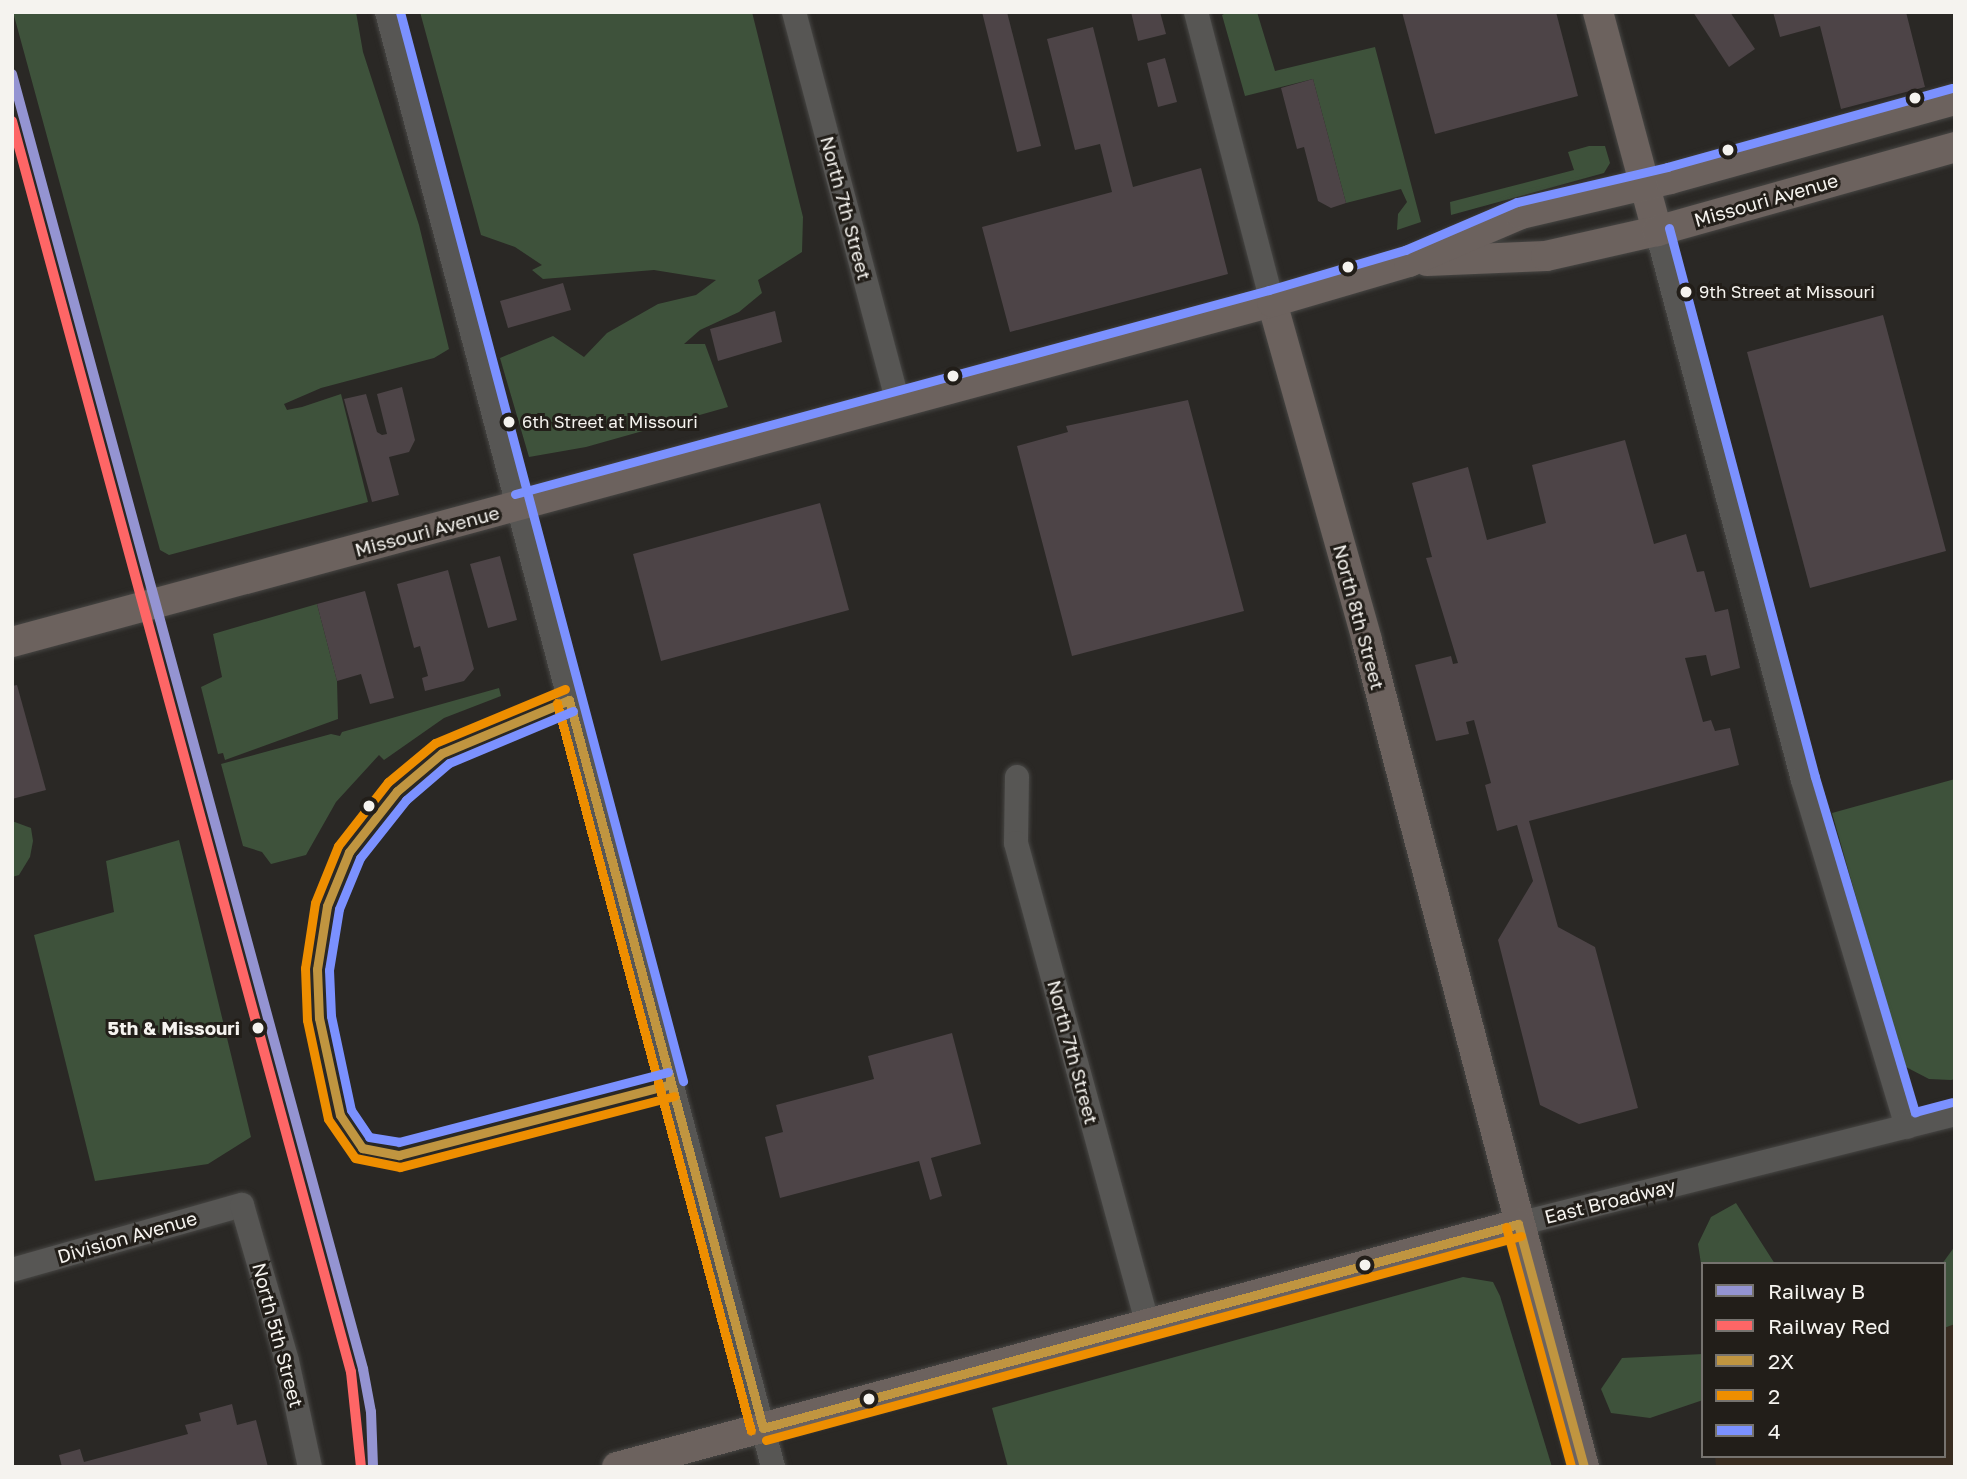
<!DOCTYPE html>
<style>
body{margin:0}
#map{position:relative;width:1967px;height:1479px;overflow:hidden;background:#2a2825;font-family:"Golos Text",sans-serif}
div>[style]{position:absolute}
.industrial>*{inset:0;background:#382c20}
.green>*{inset:0;background:#3e523b}
.building>*{inset:0;background:#4d4447}
.roads{filter:drop-shadow(0 0 2px #474644) drop-shadow(0 0 2px #474644)}
.minor>*{height:24px;margin:-12px;padding:0 12px;transform-origin:12px;border-radius:12px;background:#575654}
.major>*{height:30px;margin:-15px;padding:0 15px;transform-origin:15px;border-radius:15px;background:#6c625e}
.bus-1>*{height:9px;margin:-4.5px;padding:0 4.5px;transform-origin:4.5px;border-radius:4.5px;background:#c09540}
.bus-2>*{height:9px;margin:-4.5px;padding:0 4.5px;transform-origin:4.5px;border-radius:4.5px;background:#ee8e00}
.bus-3>*{height:9px;margin:-4.5px;padding:0 4.5px;transform-origin:4.5px;border-radius:4.5px;background:#7b91ff}
.rail-1>*{height:10px;margin:-5px;padding:0 5px;transform-origin:5px;border-radius:5px;background:#9494d2}
.rail-2>*{height:10px;margin:-5px;padding:0 5px;transform-origin:5px;border-radius:5px;background:#fe6666}
.dots>*{width:19px;height:19px;translate:-50% -50%;box-sizing:border-box;border:4px solid #221e19;border-radius:50%}
span{translate:-50% -50%;white-space:nowrap;text-align:center;line-height:1.15;-webkit-text-stroke:6px #221e19;paint-order:stroke}
.bus-label{font-size:17px;color:#f5f3ef}
.left{translate:0 -50%;text-align:left}
.street-label{font-size:19px;color:#f5f3ef}
.stop-label{font-size:19px;color:#f5f3ef;font-weight:700}
.right{translate:-100% -50%;text-align:right}
.frame{position:absolute;inset:0;border:14px solid #f5f3ef;pointer-events:none}
.legend{position:absolute;left:1701px;top:1262px;width:245px;height:196px;box-sizing:border-box;background:#221e19;border:2px solid #76736f;margin:0;padding:9px 12px;list-style:none;font-size:21px;color:#f5f3ef}
.legend li{display:flex;align-items:center;gap:14px;height:35px}
.legend b{width:35px;border:2px solid #76736f}
</style>
<div id="map">
<div class="industrial">
<i style="clip-path:polygon(1955px 1324px,1955px 1467px,1716px 1467px,1715px 1456px,1944px 1456px,1944px 1328px)"></i>
</div>
<div class="green">
<i style="clip-path:polygon(13px 12px,356px 12px,363px 52px,419px 225px,449px 349px,434px 358px,321px 388px,284px 404px,287px 410px,302px 407px,341px 394px,368px 502px,169px 555px,160px 550px)"></i>
<i style="clip-path:polygon(420px 12px,752px 12px,803px 217px,802px 252px,758px 280px,762px 293px,739px 312px,700px 330px,684px 344px,705px 344px,728px 407px,586px 447px,529px 457px,500px 358px,553px 336px,584px 357px,607px 333px,658px 304px,696px 295px,716px 280px,654px 270px,543px 279px,532px 270px,542px 265px,515px 247px,481px 235px)"></i>
<i style="clip-path:polygon(1228px 12px,1257px 12px,1275px 71px,1375px 47px,1421px 222px,1397px 230px,1398px 214px,1407px 202px,1401px 189px,1346px 203px,1313px 79px,1245px 96px,1222px 15px)"></i>
<i style="clip-path:polygon(1589px 146px,1605px 146px,1610px 163px,1604px 173px,1451px 215px,1450px 202px,1574px 170px,1568px 152px)"></i>
<i style="clip-path:polygon(317px 604px,337px 681px,338px 719px,225px 760px,223px 753px,218px 754px,201px 687px,222px 677px,213px 634px)"></i>
<i style="clip-path:polygon(499px 688px,501px 696px,444px 718px,384px 760px,379px 755px,336px 802px,306px 855px,271px 864px,262px 852px,243px 846px,221px 764px,331px 734px,340px 736px,342px 732px)"></i>
<i style="clip-path:polygon(1955px 779px,1955px 1079px,1951px 1080px,1929px 1079px,1904px 1066px,1832px 813px)"></i>
<i style="clip-path:polygon(12px 821px,31px 828px,33px 841px,30px 857px,19px 875px,12px 877px)"></i>
<i style="clip-path:polygon(179px 840px,251px 1137px,208px 1164px,95px 1181px,34px 935px,114px 912px,106px 861px)"></i>
<i style="clip-path:polygon(1736px 1203px,1775px 1264px,1703px 1264px,1703px 1277px,1698px 1244px,1711px 1217px)"></i>
<i style="clip-path:polygon(1955px 1246px,1955px 1324px,1944px 1328px,1942px 1264px)"></i>
<i style="clip-path:polygon(1463px 1277px,1493px 1282px,1500px 1296px,1552px 1467px,1008px 1467px,992px 1408px)"></i>
<i style="clip-path:polygon(1703px 1354px,1703px 1400px,1650px 1418px,1611px 1413px,1601px 1389px,1622px 1358px)"></i>
</div>
<div class="building">
<i style="clip-path:polygon(982px 12px,1007px 12px,1041px 146px,1017px 152px)"></i>
<i style="clip-path:polygon(1131px 12px,1160px 12px,1166px 34px,1138px 41px)"></i>
<i style="clip-path:polygon(1402px 12px,1556px 12px,1578px 96px,1435px 134px)"></i>
<i style="clip-path:polygon(1693px 12px,1730px 12px,1755px 49px,1729px 67px)"></i>
<i style="clip-path:polygon(1773px 12px,1906px 12px,1925px 87px,1841px 109px,1820px 26px,1780px 37px)"></i>
<i style="clip-path:polygon(1093px 27px,1133px 187px,1201px 168px,1228px 274px,1010px 332px,982px 227px,1112px 192px,1100px 144px,1075px 150px,1047px 39px)"></i>
<i style="clip-path:polygon(1165px 58px,1177px 102px,1158px 107px,1147px 63px)"></i>
<i style="clip-path:polygon(1313px 79px,1346px 203px,1331px 208px,1318px 201px,1304px 147px,1297px 149px,1281px 88px)"></i>
<i style="clip-path:polygon(563px 283px,571px 310px,508px 328px,500px 301px)"></i>
<i style="clip-path:polygon(775px 311px,782px 342px,718px 361px,710px 329px)"></i>
<i style="clip-path:polygon(1883px 315px,1946px 551px,1810px 588px,1747px 352px)"></i>
<i style="clip-path:polygon(402px 387px,415px 440px,409px 452px,389px 457px,399px 495px,372px 502px,344px 399px,366px 394px,377px 432px,382px 435px,387px 434px,377px 394px)"></i>
<i style="clip-path:polygon(1188px 400px,1244px 611px,1072px 656px,1017px 446px,1068px 432px,1066px 426px)"></i>
<i style="clip-path:polygon(1625px 440px,1654px 544px,1686px 534px,1697px 572px,1704px 571px,1715px 612px,1728px 609px,1740px 668px,1711px 676px,1706px 655px,1685px 658px,1703px 722px,1711px 720px,1715px 731px,1730px 728px,1739px 765px,1529px 821px,1558px 927px,1595px 947px,1638px 1108px,1579px 1124px,1540px 1105px,1498px 940px,1533px 881px,1517px 825px,1497px 831px,1485px 785px,1491px 783px,1474px 720px,1466px 722px,1469px 734px,1436px 741px,1415px 665px,1451px 656px,1453px 664px,1458px 663px,1426px 558px,1432px 557px,1412px 483px,1468px 467px,1487px 540px,1546px 523px,1532px 465px)"></i>
<i style="clip-path:polygon(820px 503px,849px 610px,661px 661px,633px 554px)"></i>
<i style="clip-path:polygon(500px 556px,517px 620px,488px 628px,470px 564px)"></i>
<i style="clip-path:polygon(448px 570px,474px 669px,464px 681px,425px 691px,422px 678px,428px 676px,420px 646px,414px 648px,397px 584px)"></i>
<i style="clip-path:polygon(365px 591px,394px 698px,370px 704px,361px 674px,337px 681px,317px 604px)"></i>
<i style="clip-path:polygon(17px 685px,46px 790px,12px 799px,12px 686px)"></i>
<i style="clip-path:polygon(952px 1033px,981px 1144px,931px 1158px,942px 1196px,930px 1200px,919px 1161px,780px 1198px,765px 1137px,783px 1132px,776px 1105px,874px 1079px,868px 1056px)"></i>
<i style="clip-path:polygon(232px 1404px,237px 1425px,256px 1420px,268px 1467px,62px 1467px,59px 1455px,80px 1449px,84px 1462px,188px 1434px,185px 1425px,201px 1421px,199px 1413px)"></i>
</div>
<div class="roads">
<div class="minor">
<i style="left:387px;top:12px;width:1505px;rotate:75.14deg"></i>
<i style="left:794px;top:12px;width:406px;rotate:75.1deg"></i>
<i style="left:1196px;top:12px;width:300px;rotate:75.3deg"></i>
<i style="left:1657px;top:231px;width:568px;rotate:75.11deg"></i>
<i style="left:1803px;top:780px;width:362px;rotate:73.3deg"></i>
<i style="left:1017px;top:777px;width:66px;rotate:90.9deg"></i>
<i style="left:1016px;top:843px;width:500px;rotate:74.7deg"></i>
<i style="left:1518px;top:1224px;width:451px;rotate:-14.1deg"></i>
<i style="left:12px;top:1270px;width:239px;rotate:-15.8deg"></i>
<i style="left:242px;top:1205px;width:162px;rotate:73.9deg"></i>
<i style="left:287px;top:1361px;width:108px;rotate:77.8deg"></i>
</div>
<div class="major">
<i style="left:1598px;top:12px;width:227px;rotate:74.9deg"></i>
<i style="left:1427px;top:261px;width:119px;rotate:-2.4deg"></i>
<i style="left:1546px;top:256px;width:114px;rotate:-12.7deg"></i>
<i style="left:1657px;top:231px;width:310px;rotate:-15.7deg"></i>
<i style="left:1272px;top:302px;width:352px;rotate:74.3deg"></i>
<i style="left:1367px;top:641px;width:854px;rotate:75.28deg"></i>
<i style="left:12px;top:642px;width:1305px;rotate:-15.1deg"></i>
<i style="left:1272px;top:302px;width:143px;rotate:-16.3deg"></i>
<i style="left:1409px;top:262px;width:122px;rotate:-23.2deg"></i>
<i style="left:1521px;top:214px;width:153px;rotate:-13.2deg"></i>
<i style="left:1670px;top:179px;width:296px;rotate:-15.5deg"></i>
<i style="left:617px;top:1467px;width:933px;rotate:-15.09deg"></i>
</div>
</div>
<div class="bus-1">
<i style="left:569px;top:700px;width:138px;rotate:157.3deg"></i>
<i style="left:442px;top:753px;width:59px;rotate:139.8deg"></i>
<i style="left:397px;top:791px;width:78px;rotate:128.2deg"></i>
<i style="left:349px;top:852px;width:58px;rotate:112.2deg"></i>
<i style="left:327px;top:906px;width:64px;rotate:99deg"></i>
<i style="left:317px;top:969px;width:49px;rotate:87.7deg"></i>
<i style="left:319px;top:1018px;width:99px;rotate:77.8deg"></i>
<i style="left:340px;top:1115px;width:40px;rotate:56deg"></i>
<i style="left:362px;top:1148px;width:38px;rotate:11deg"></i>
<i style="left:399px;top:1155px;width:281px;rotate:-14.6deg"></i>
<i style="left:569px;top:700px;width:753px;rotate:75.08deg"></i>
<i style="left:1518px;top:1224px;width:252px;rotate:74.8deg"></i>
<i style="left:763px;top:1428px;width:782px;rotate:-15.12deg"></i>
</div>
<div class="bus-2">
<i style="left:565px;top:689px;width:141px;rotate:157.4deg"></i>
<i style="left:435px;top:743px;width:61px;rotate:140.3deg"></i>
<i style="left:388px;top:782px;width:81px;rotate:128deg"></i>
<i style="left:338px;top:846px;width:61px;rotate:112deg"></i>
<i style="left:315px;top:903px;width:66px;rotate:98.7deg"></i>
<i style="left:305px;top:968px;width:52px;rotate:87.8deg"></i>
<i style="left:307px;top:1020px;width:101px;rotate:78deg"></i>
<i style="left:328px;top:1119px;width:47px;rotate:55.3deg"></i>
<i style="left:355px;top:1158px;width:46px;rotate:11.3deg"></i>
<i style="left:400px;top:1167px;width:283px;rotate:-14.5deg"></i>
<i style="left:557px;top:703px;width:753px;rotate:75.08deg"></i>
<i style="left:1506px;top:1227px;width:249px;rotate:74.8deg"></i>
<i style="left:766px;top:1440px;width:782px;rotate:-15.12deg"></i>
</div>
<div class="bus-3">
<i style="left:400px;top:12px;width:1106px;rotate:75.17deg"></i>
<i style="left:1669px;top:228px;width:568px;rotate:75.11deg"></i>
<i style="left:1815px;top:777px;width:350px;rotate:73.4deg"></i>
<i style="left:1915px;top:1112px;width:38px;rotate:-15deg"></i>
<i style="left:515px;top:494px;width:781px;rotate:-15.14deg"></i>
<i style="left:1269px;top:290px;width:142px;rotate:-16.4deg"></i>
<i style="left:1405px;top:250px;width:122px;rotate:-23.2deg"></i>
<i style="left:1517px;top:202px;width:154px;rotate:-13.1deg"></i>
<i style="left:1667px;top:167px;width:296px;rotate:-15.5deg"></i>
<i style="left:573px;top:711px;width:134px;rotate:157.2deg"></i>
<i style="left:449px;top:763px;width:57px;rotate:139.3deg"></i>
<i style="left:406px;top:800px;width:74px;rotate:128.4deg"></i>
<i style="left:360px;top:858px;width:55px;rotate:112.4deg"></i>
<i style="left:339px;top:909px;width:62px;rotate:99.3deg"></i>
<i style="left:329px;top:970px;width:46px;rotate:87.5deg"></i>
<i style="left:331px;top:1016px;width:96px;rotate:78deg"></i>
<i style="left:351px;top:1110px;width:32px;rotate:56deg"></i>
<i style="left:369px;top:1137px;width:30px;rotate:9deg"></i>
<i style="left:399px;top:1142px;width:278px;rotate:-14.6deg"></i>
</div>
<div class="rail-1">
<i style="left:12px;top:74px;width:1342px;rotate:74.83deg"></i>
<i style="left:363px;top:1369px;width:44px;rotate:79.5deg"></i>
<i style="left:371px;top:1412px;width:55px;rotate:87.9deg"></i>
</div>
<div class="rail-2">
<i style="left:12px;top:121px;width:1296px;rotate:74.84deg"></i>
<i style="left:351px;top:1372px;width:96px;rotate:84deg"></i>
</div>
<div class="dots">
<i style="left:1915px;top:98px;background:#f5f3ef"></i>
<i style="left:1728px;top:150px;background:#f5f3ef"></i>
<i style="left:1348px;top:267px;background:#f5f3ef"></i>
<i style="left:1686px;top:292px;background:#f5f3ef"></i>
<i style="left:953px;top:376px;background:#f5f3ef"></i>
<i style="left:509px;top:422px;background:#f5f3ef"></i>
<i style="left:369px;top:806px;background:#f5f3ef"></i>
<i style="left:258px;top:1028px;background:#f5f3ef"></i>
<i style="left:1365px;top:1265px;background:#f5f3ef"></i>
<i style="left:869px;top:1399px;background:#f5f3ef"></i>
</div>
<div class="bus-label">
<span class="left" style="left:1699px;top:292px">9th Street at Missouri</span>
<span class="left" style="left:522px;top:422px">6th Street at Missouri</span>
</div>
<div class="street-label">
<span style="left:1766px;top:200px;rotate:-16deg">Missouri Avenue</span>
<span style="left:846px;top:208px;rotate:75deg">North 7th Street</span>
<span style="left:427px;top:531px;rotate:-15deg">Missouri Avenue</span>
<span style="left:1359px;top:617px;rotate:75deg">North 8th Street</span>
<span style="left:1073px;top:1052px;rotate:75deg">North 7th Street</span>
<span style="left:1610px;top:1201px;rotate:-14deg">East Broadway</span>
<span style="left:127px;top:1237px;rotate:-16deg">Division Avenue</span>
<span style="left:278px;top:1335px;rotate:75deg">North 5th Street</span>
</div>
<div class="stop-label">
<span class="right" style="left:240px;top:1028px">5th &amp; Missouri</span>
</div>
<div class="frame"></div>
<ul class="legend">
<li><b style="height:9px;background:#9494d2"></b>Railway B</li>
<li><b style="height:9px;background:#fe6666"></b>Railway Red</li>
<li><b style="height:9px;background:#c09540"></b>2X</li>
<li><b style="height:9px;background:#ee8e00"></b>2</li>
<li><b style="height:9px;background:#7b91ff"></b>4</li>
</ul>
</div>
